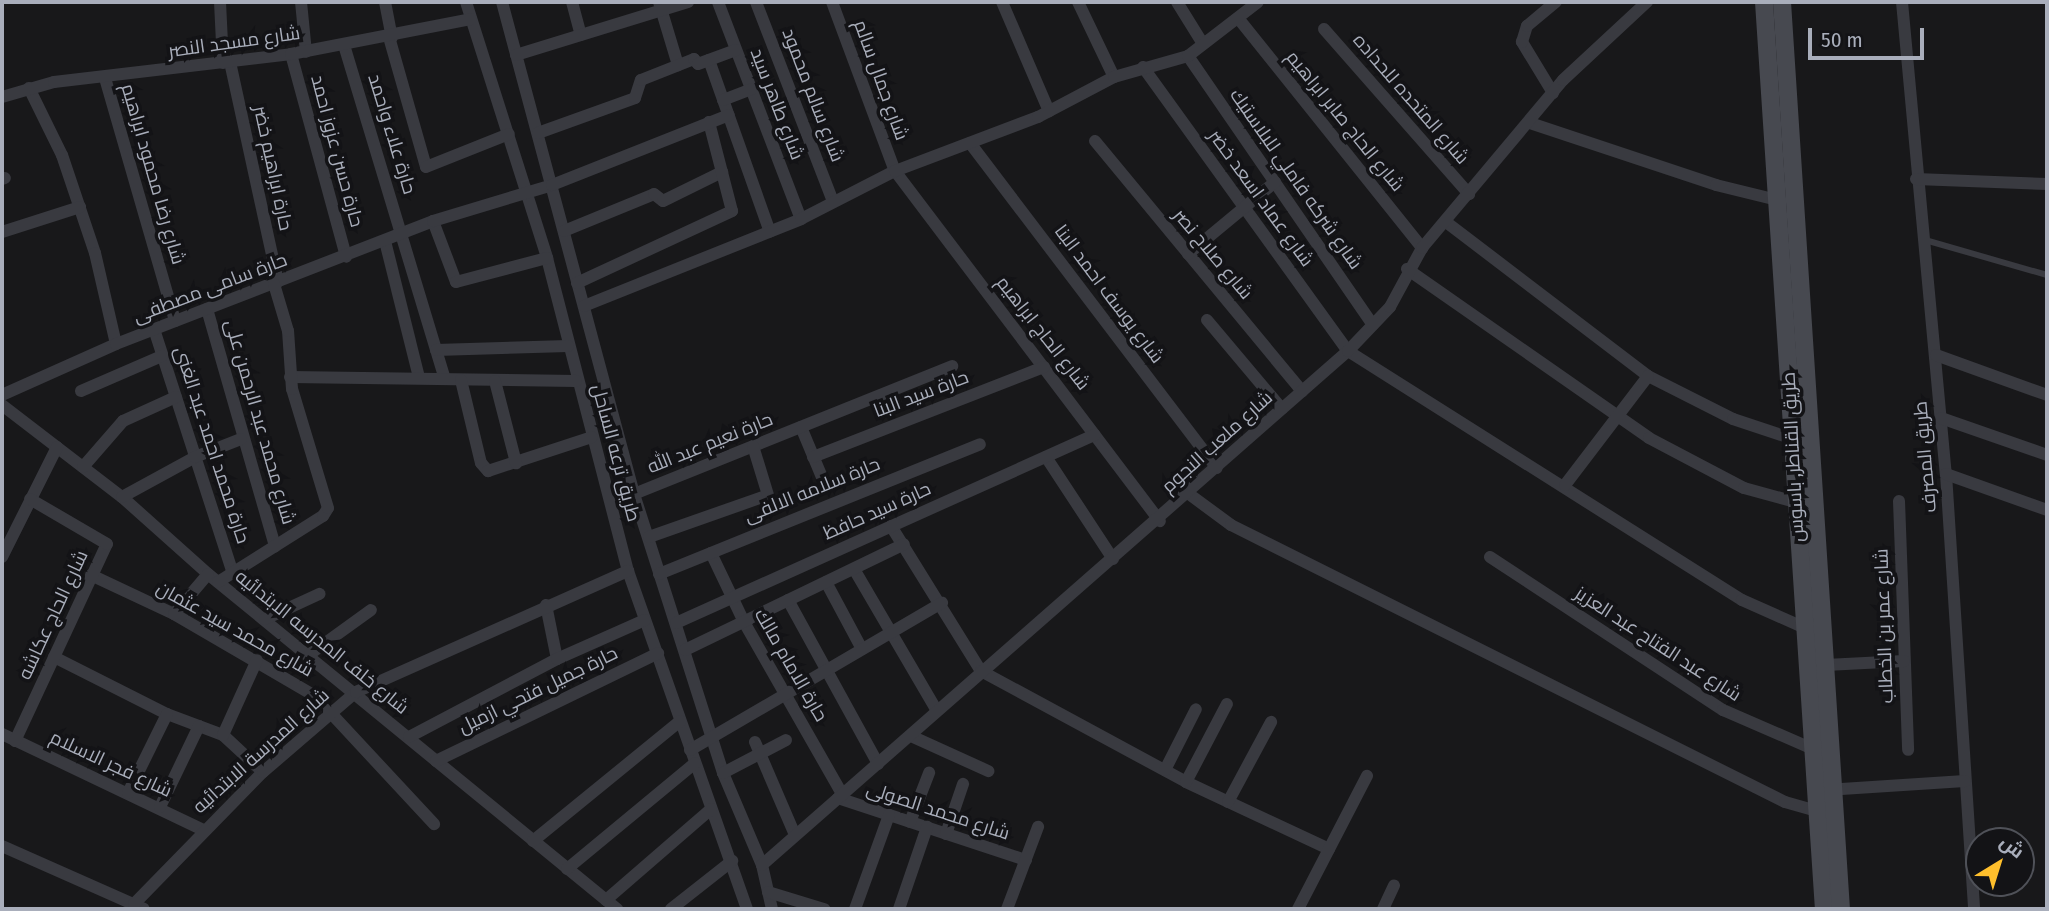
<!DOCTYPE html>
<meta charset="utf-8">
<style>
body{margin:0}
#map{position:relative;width:2049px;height:911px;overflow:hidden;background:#18181a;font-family:"Fira Sans Condensed",Cairo,sans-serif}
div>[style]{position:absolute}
.lane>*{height:6px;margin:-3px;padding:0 3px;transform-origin:3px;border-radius:3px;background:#393a40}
.street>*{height:12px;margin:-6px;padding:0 6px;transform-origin:6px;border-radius:6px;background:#393a40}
.secondary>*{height:18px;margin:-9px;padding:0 9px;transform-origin:9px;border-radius:9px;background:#474950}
span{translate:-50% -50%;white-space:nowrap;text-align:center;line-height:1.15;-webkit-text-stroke:7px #131316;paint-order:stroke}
.street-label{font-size:19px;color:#a9aebb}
.frame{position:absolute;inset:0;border:4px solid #a9aebb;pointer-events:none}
.north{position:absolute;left:1965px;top:827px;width:70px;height:70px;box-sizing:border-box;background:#131316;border:2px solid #4f5158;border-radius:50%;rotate:38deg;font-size:19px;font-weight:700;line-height:28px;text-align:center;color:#a9aebb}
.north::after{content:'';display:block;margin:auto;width:24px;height:32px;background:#ffbf2c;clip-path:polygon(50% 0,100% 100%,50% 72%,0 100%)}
.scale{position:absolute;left:1808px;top:28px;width:116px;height:32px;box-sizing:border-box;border:4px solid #a9aebb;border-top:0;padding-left:9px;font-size:21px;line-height:24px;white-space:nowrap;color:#a9aebb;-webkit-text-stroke:5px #131316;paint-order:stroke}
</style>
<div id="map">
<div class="lane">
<i style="left:1925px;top:240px;width:127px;rotate:16deg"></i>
</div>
<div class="street">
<i style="left:220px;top:2px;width:61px;rotate:87.2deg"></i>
<i style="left:301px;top:2px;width:50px;rotate:84.3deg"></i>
<i style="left:385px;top:2px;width:36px;rotate:79deg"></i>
<i style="left:466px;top:2px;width:269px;rotate:72.4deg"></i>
<i style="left:547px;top:258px;width:323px;rotate:75.5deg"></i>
<i style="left:628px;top:571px;width:358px;rotate:70.6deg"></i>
<i style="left:502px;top:2px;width:509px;rotate:74.98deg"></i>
<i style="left:634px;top:494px;width:293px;rotate:72.3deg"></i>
<i style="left:723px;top:773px;width:100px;rotate:67deg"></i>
<i style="left:762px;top:865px;width:45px;rotate:77.2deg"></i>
<i style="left:572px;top:2px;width:34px;rotate:75deg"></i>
<i style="left:659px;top:2px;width:66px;rotate:73.2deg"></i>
<i style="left:718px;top:2px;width:232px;rotate:69.1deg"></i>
<i style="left:756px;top:2px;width:214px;rotate:68.9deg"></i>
<i style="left:832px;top:2px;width:180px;rotate:69.6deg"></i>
<i style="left:895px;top:171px;width:439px;rotate:52.9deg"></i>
<i style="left:1002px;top:2px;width:119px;rotate:66.7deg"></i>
<i style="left:1078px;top:2px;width:83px;rotate:64.4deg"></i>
<i style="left:1177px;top:2px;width:49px;rotate:58.2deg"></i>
<i style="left:1902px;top:2px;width:474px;rotate:84.7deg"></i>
<i style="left:1946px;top:474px;width:436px;rotate:86.3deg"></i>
<i style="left:1238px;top:18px;width:295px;rotate:51.3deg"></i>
<i style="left:1324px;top:29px;width:220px;rotate:48.7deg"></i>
<i style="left:389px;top:37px;width:135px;rotate:74.1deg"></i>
<i style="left:426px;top:167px;width:89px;rotate:-21.7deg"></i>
<i style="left:344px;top:45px;width:349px;rotate:73.2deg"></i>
<i style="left:291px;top:54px;width:210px;rotate:74.8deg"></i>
<i style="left:516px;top:55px;width:180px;rotate:-17.1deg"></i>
<i style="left:1188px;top:56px;width:326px;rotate:55.5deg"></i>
<i style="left:709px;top:60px;width:182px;rotate:70.5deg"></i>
<i style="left:230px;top:62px;width:225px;rotate:77.7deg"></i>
<i style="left:1143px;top:67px;width:350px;rotate:54.2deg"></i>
<i style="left:1348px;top:351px;width:466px;rotate:32.3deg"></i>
<i style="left:1742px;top:600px;width:69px;rotate:24deg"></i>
<i style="left:105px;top:78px;width:253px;rotate:73.9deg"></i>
<i style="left:29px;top:88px;width:75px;rotate:63.8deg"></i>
<i style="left:62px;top:155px;width:103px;rotate:71.4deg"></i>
<i style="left:95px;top:253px;width:93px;rotate:77deg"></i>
<i style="left:1553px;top:93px;width:60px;rotate:-121.3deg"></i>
<i style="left:1522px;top:42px;width:17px;rotate:-73deg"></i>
<i style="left:1527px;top:26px;width:38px;rotate:-40deg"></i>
<i style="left:2px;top:97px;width:54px;rotate:-16.1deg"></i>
<i style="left:54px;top:82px;width:239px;rotate:-6.7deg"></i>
<i style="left:291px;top:54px;width:183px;rotate:-11deg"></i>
<i style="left:723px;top:100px;width:30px;rotate:-21deg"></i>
<i style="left:1530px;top:123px;width:196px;rotate:18.4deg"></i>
<i style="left:1716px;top:185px;width:63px;rotate:13.8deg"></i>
<i style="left:538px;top:133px;width:103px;rotate:-19.8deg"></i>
<i style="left:635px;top:98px;width:19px;rotate:-72deg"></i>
<i style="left:641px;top:80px;width:57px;rotate:-21.6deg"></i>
<i style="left:694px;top:59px;width:6px;rotate:51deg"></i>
<i style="left:698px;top:64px;width:40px;rotate:-20.2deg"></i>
<i style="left:1095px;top:141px;width:325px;rotate:50.4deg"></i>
<i style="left:970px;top:143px;width:408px;rotate:52.8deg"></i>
<i style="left:2px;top:179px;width:3px;rotate:-18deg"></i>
<i style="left:1916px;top:179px;width:131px;rotate:2.2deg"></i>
<i style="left:433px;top:221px;width:65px;rotate:69.3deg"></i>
<i style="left:456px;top:282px;width:94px;rotate:-14.8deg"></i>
<i style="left:1446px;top:222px;width:254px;rotate:37.3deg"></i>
<i style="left:1648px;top:376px;width:95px;rotate:26.8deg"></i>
<i style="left:1733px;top:419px;width:66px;rotate:18.4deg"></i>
<i style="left:564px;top:231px;width:97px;rotate:-22.3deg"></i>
<i style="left:654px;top:194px;width:11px;rotate:38deg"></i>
<i style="left:663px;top:201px;width:66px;rotate:-26.2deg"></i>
<i style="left:2px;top:232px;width:82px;rotate:-17.8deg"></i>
<i style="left:385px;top:241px;width:140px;rotate:76deg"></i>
<i style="left:1188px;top:254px;width:113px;rotate:-39.6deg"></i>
<i style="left:1407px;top:269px;width:295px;rotate:34.9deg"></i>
<i style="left:1649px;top:438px;width:107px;rotate:27.8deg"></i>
<i style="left:1744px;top:488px;width:57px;rotate:15.3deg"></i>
<i style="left:577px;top:283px;width:171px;rotate:-24.9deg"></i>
<i style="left:732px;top:211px;width:92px;rotate:-104.5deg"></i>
<i style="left:584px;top:306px;width:234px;rotate:-21.8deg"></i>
<i style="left:801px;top:219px;width:106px;rotate:-27.1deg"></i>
<i style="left:895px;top:171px;width:153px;rotate:-20.7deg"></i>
<i style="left:1038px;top:117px;width:86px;rotate:-27.8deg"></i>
<i style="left:1114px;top:77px;width:77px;rotate:-15.8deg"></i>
<i style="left:1188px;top:56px;width:88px;rotate:-37.6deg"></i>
<i style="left:207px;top:309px;width:247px;rotate:74deg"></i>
<i style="left:1207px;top:320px;width:116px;rotate:49.9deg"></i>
<i style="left:154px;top:329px;width:256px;rotate:72.1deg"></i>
<i style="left:436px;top:350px;width:132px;rotate:-1.7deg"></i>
<i style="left:1936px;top:355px;width:118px;rotate:19.8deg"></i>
<i style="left:290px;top:377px;width:286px;rotate:0.8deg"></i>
<i style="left:461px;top:380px;width:85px;rotate:76.5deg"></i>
<i style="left:481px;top:463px;width:11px;rotate:49deg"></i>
<i style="left:488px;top:471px;width:109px;rotate:-18.1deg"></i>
<i style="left:495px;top:381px;width:85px;rotate:75.6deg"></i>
<i style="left:81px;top:391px;width:88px;rotate:-23.4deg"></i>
<i style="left:2px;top:395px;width:125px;rotate:-24.1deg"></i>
<i style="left:116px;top:344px;width:340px;rotate:-21.2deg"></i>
<i style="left:433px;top:221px;width:124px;rotate:-16.8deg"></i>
<i style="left:552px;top:185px;width:190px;rotate:-21.6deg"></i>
<i style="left:2px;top:405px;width:151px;rotate:37.5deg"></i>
<i style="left:122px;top:497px;width:115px;rotate:41.8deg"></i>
<i style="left:208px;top:574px;width:529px;rotate:39.32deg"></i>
<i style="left:1941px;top:418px;width:112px;rotate:19.2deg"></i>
<i style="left:801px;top:427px;width:60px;rotate:67.3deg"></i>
<i style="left:813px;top:457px;width:248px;rotate:-21.3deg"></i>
<i style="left:1046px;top:457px;width:122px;rotate:56.7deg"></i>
<i style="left:83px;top:467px;width:61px;rotate:-49deg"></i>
<i style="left:123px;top:421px;width:58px;rotate:-24.4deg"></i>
<i style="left:1946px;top:474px;width:107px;rotate:19.6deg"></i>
<i style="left:1565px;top:485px;width:137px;rotate:-52.7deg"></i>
<i style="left:634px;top:494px;width:343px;rotate:-21.9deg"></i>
<i style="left:1189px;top:494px;width:52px;rotate:36.4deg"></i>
<i style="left:1231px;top:525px;width:619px;rotate:26.57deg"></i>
<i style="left:1785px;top:802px;width:33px;rotate:16deg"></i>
<i style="left:122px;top:497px;width:83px;rotate:-28.7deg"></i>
<i style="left:195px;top:457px;width:49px;rotate:-21.4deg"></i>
<i style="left:1899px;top:501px;width:249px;rotate:87.9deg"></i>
<i style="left:891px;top:526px;width:171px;rotate:58.2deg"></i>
<i style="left:981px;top:671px;width:233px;rotate:28.4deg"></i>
<i style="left:1186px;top:782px;width:158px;rotate:25.1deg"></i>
<i style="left:649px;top:537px;width:126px;rotate:-19.4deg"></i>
<i style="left:768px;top:495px;width:51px;rotate:-107deg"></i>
<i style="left:711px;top:553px;width:76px;rotate:64.4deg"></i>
<i style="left:744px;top:622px;width:198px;rotate:60.3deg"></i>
<i style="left:2px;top:557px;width:123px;rotate:-63.4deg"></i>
<i style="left:1490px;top:557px;width:279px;rotate:33.3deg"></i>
<i style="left:1723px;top:710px;width:98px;rotate:23.4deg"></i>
<i style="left:854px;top:569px;width:164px;rotate:59.7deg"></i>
<i style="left:659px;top:574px;width:346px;rotate:-22deg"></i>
<i style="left:91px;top:575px;width:92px;rotate:25.2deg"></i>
<i style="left:174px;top:614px;width:163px;rotate:30.2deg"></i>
<i style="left:315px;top:696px;width:175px;rotate:47.1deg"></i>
<i style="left:218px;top:582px;width:124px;rotate:-32.2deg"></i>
<i style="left:323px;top:516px;width:9px;rotate:-58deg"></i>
<i style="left:328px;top:508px;width:124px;rotate:-106.8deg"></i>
<i style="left:292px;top:389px;width:58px;rotate:-93.9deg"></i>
<i style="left:288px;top:331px;width:49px;rotate:-106.6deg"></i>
<i style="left:826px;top:582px;width:76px;rotate:61.8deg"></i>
<i style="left:788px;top:600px;width:187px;rotate:61.2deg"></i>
<i style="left:546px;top:605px;width:55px;rotate:78.5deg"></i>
<i style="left:174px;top:614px;width:52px;rotate:-49.6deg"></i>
<i style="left:265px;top:619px;width:60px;rotate:-24.8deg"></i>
<i style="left:676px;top:623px;width:459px;rotate:-24.2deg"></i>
<i style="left:685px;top:650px;width:243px;rotate:-25.8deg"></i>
<i style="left:310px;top:654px;width:75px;rotate:-35.8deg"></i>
<i style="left:54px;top:657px;width:127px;rotate:26.8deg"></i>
<i style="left:167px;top:714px;width:60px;rotate:20.6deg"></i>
<i style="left:223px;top:735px;width:54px;rotate:42.8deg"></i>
<i style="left:1826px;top:665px;width:78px;rotate:-2.9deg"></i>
<i style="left:2px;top:734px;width:223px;rotate:25.5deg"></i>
<i style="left:223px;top:735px;width:82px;rotate:-65.6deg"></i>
<i style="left:911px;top:736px;width:85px;rotate:24.4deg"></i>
<i style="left:409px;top:737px;width:167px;rotate:-27.8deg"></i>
<i style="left:557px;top:659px;width:96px;rotate:-23.9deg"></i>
<i style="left:15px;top:741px;width:217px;rotate:-65deg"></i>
<i style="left:107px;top:544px;width:89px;rotate:-149.7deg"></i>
<i style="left:755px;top:742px;width:101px;rotate:66.7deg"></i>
<i style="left:690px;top:750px;width:292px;rotate:-30.3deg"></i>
<i style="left:436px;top:761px;width:247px;rotate:-25.9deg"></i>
<i style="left:1165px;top:770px;width:68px;rotate:-63.1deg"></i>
<i style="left:723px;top:773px;width:71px;rotate:-27.6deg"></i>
<i style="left:1186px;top:782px;width:88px;rotate:-62.3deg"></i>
<i style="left:1826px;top:790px;width:139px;rotate:-3.7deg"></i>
<i style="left:128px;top:793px;width:88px;rotate:-63.7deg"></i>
<i style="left:838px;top:798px;width:198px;rotate:18.3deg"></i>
<i style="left:1228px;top:802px;width:91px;rotate:-61.7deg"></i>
<i style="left:160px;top:807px;width:90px;rotate:-64.3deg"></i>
<i style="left:910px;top:822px;width:53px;rotate:-68.8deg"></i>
<i style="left:946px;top:834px;width:53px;rotate:-71.2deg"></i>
<i style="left:533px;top:841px;width:190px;rotate:-39.2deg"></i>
<i style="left:2px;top:846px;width:155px;rotate:23.9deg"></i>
<i style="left:762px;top:865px;width:779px;rotate:-41.26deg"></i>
<i style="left:1348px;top:351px;width:61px;rotate:-46.3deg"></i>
<i style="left:1390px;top:307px;width:67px;rotate:-61.5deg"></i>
<i style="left:1422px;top:248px;width:219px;rotate:-50deg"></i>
<i style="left:1563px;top:80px;width:115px;rotate:-42.9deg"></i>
<i style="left:567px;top:869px;width:166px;rotate:-39.6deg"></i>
<i style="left:768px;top:892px;width:59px;rotate:16.9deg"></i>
<i style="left:606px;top:900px;width:139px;rotate:-40.9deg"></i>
<i style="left:134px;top:904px;width:185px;rotate:-45.7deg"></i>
<i style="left:263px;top:772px;width:123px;rotate:-40.7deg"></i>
<i style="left:356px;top:692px;width:298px;rotate:-24deg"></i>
<i style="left:671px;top:909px;width:78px;rotate:-38.2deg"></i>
<i style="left:855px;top:909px;width:100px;rotate:-70.1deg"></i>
<i style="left:899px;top:909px;width:87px;rotate:-71.1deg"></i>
<i style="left:1007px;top:909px;width:88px;rotate:-69.3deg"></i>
<i style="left:1298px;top:909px;width:150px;rotate:-62.6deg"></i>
<i style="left:1383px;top:909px;width:26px;rotate:-65deg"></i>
</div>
<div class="secondary">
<i style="left:1764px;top:2px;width:909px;rotate:86.22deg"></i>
<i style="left:1782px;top:2px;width:909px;rotate:86.28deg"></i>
</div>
<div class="street-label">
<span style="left:234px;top:42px;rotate:-8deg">شارع مسجد النصر</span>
<span style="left:881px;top:80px;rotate:70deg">شارع جمال سالم</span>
<span style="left:813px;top:95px;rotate:69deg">شارع سالم محمود</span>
<span style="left:1411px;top:99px;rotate:49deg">شارع المتحده للحداده</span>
<span style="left:777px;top:104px;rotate:69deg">شارع طاهر سيد</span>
<span style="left:1345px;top:121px;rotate:51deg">شارع الحاج صابر ابراهيم</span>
<span style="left:392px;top:134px;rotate:73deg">حارة علاء واحمد</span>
<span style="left:337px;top:151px;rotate:75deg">حارة حسن عزوز احمد</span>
<span style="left:273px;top:168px;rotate:78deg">حارة ابراهيم خضر</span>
<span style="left:153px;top:174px;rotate:74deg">شارع رضا محمود ابراهيم</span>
<span style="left:1296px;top:179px;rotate:55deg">شارع شركه فاملي للبلاستيك</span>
<span style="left:1261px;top:198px;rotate:54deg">شارع عماد اسعد خضر</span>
<span style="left:1213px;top:254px;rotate:50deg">شارع صلاح نصر</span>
<span style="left:210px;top:288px;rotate:-21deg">حارة سامى مصطفى</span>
<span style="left:1109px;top:294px;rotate:53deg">شارع يوسف احمد البنا</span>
<span style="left:1043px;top:333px;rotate:52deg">شارع الحاج ابراهيم</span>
<span style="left:921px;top:394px;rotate:-21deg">حارة سيد البنا</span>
<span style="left:260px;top:422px;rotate:74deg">شارع محمد عبد الرحمن على</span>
<span style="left:1217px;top:442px;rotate:-42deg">شارع ملعب النجوم</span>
<span style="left:710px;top:443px;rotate:-22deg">حارة نعيم عبد الله</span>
<span style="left:212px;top:445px;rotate:72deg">حارة محمد احمد عبد الغنى</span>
<span style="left:616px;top:453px;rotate:75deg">طريق ترعه الساحل</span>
<span style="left:1793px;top:457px;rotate:-93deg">طريق القناطر, باسوس</span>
<span style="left:1925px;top:457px;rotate:-95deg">طريق المصرف</span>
<span style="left:812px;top:490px;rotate:-22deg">حارة سلامه الالفى</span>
<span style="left:877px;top:511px;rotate:-24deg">حارة سيد حافظ</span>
<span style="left:53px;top:615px;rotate:-65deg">شارع الحاج عكاشه</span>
<span style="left:1884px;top:626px;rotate:-92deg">شارع عمر بن الخطاب</span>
<span style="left:235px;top:629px;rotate:29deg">شارع محمد سيد عثمان</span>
<span style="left:322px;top:642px;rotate:39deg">شارع خلف المدرسه الابتدائيه</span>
<span style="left:1658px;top:644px;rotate:33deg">شارع عبد الفتاح عبد العزيز</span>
<span style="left:791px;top:665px;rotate:60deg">حارة الامام مالك</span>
<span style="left:538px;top:690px;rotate:-26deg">حارة جميل فتحي ازميل</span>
<span style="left:261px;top:751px;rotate:-42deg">شارع المدرسة الابتدائيه</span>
<span style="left:111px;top:764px;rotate:25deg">شارع فجر الاسلام</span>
<span style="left:938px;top:811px;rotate:18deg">شارع محمد الصولى</span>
</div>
<div class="frame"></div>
<div class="north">ش</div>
<div class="scale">50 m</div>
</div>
